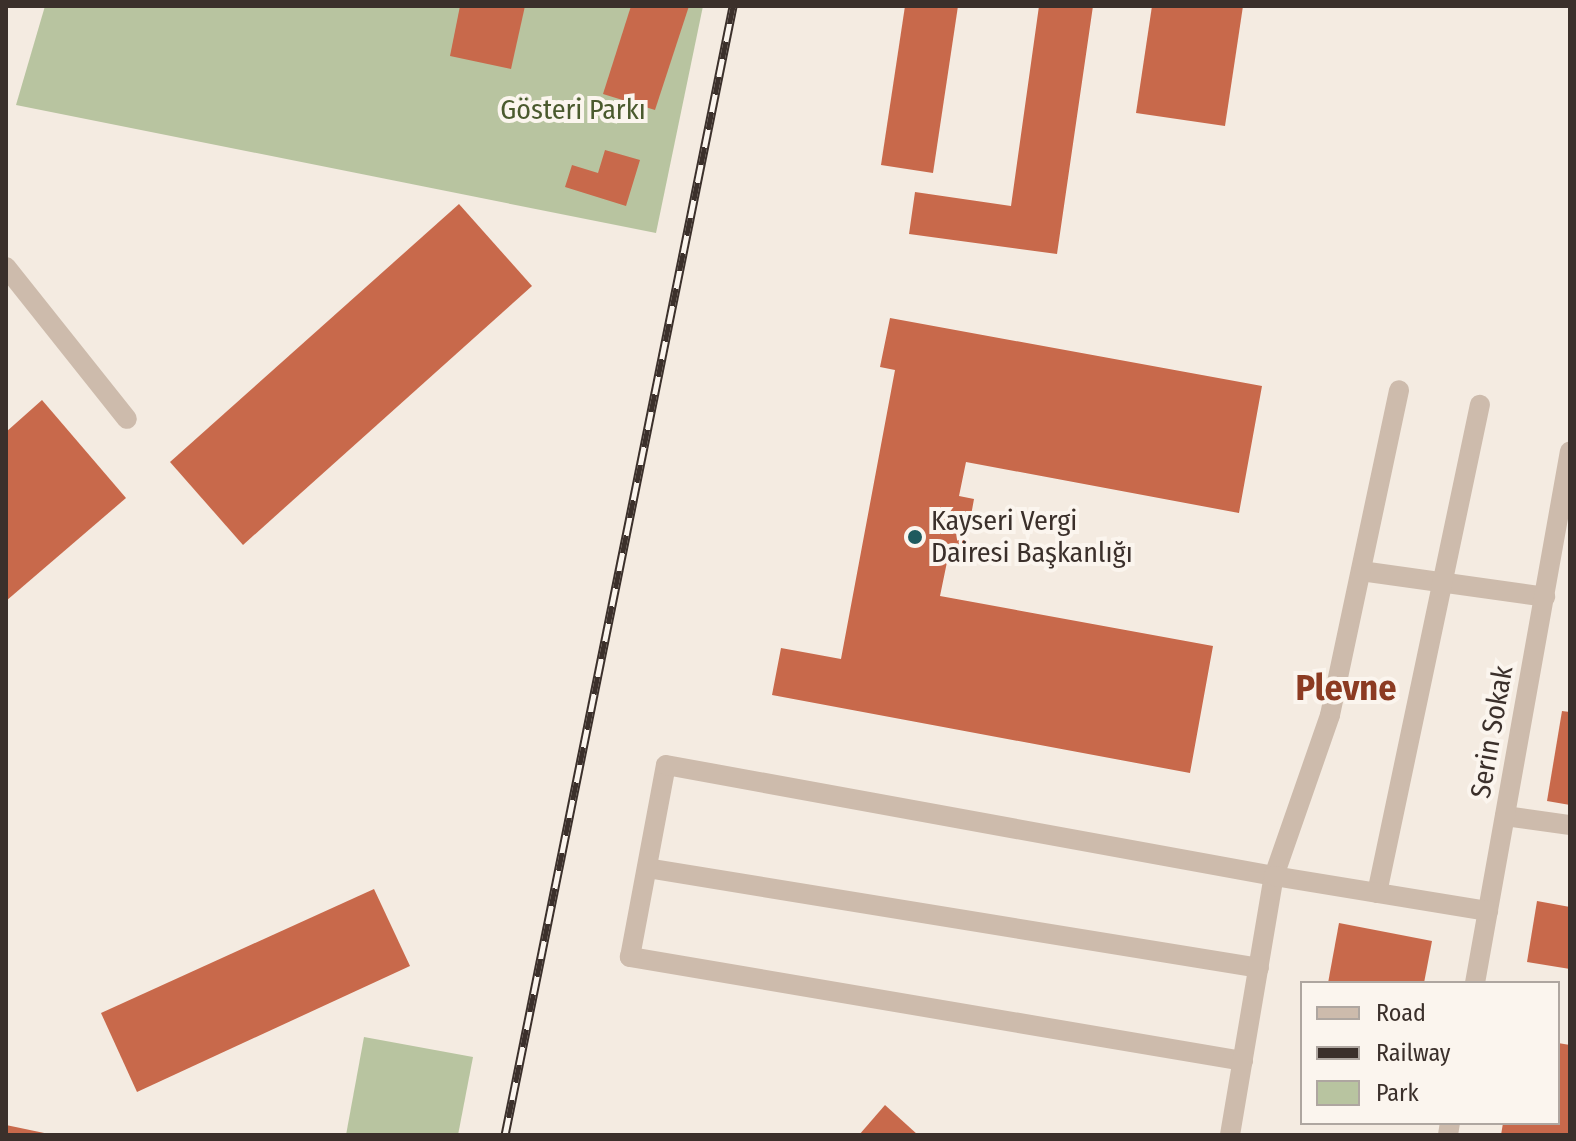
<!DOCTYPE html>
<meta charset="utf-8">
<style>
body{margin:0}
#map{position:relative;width:1576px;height:1141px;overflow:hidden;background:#f4ebe1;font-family:"Fira Sans Condensed",sans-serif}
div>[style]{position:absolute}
.green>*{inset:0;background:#b8c4a0}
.building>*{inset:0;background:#c8694b}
.minor>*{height:20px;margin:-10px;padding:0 10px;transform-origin:10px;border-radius:10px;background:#cdbbac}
.rail>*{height:9px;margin-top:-4.5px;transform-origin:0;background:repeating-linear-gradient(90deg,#fbf5ee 0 18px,#3b302b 0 36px);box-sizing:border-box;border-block:2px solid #3b302b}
.dots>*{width:22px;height:22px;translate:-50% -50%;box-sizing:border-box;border:4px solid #fbf5ee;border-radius:50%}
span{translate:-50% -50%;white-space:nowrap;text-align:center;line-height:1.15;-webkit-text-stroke:8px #fbf5ee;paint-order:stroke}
.park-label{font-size:28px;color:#4a5a2e}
.poi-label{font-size:28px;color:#3b302b}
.left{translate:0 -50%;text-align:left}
.street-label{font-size:28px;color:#3b302b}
.district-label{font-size:36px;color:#8c3b22;font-weight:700}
.frame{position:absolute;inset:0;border:8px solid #3b302b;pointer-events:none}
.legend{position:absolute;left:1300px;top:981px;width:260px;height:144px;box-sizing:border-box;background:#fbf5ee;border:2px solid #aea6a0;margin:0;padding:10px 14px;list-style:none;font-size:24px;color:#3b302b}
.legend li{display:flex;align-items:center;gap:16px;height:40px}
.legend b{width:40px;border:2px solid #aea6a0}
</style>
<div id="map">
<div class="green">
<i style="clip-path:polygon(45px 6px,703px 6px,656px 233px,16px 105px)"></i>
<i style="clip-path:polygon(364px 1037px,473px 1057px,458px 1135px,346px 1135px)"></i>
</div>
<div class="building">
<i style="clip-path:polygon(460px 6px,525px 6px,511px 69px,450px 56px)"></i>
<i style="clip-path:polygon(631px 6px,689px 6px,655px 110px,603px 94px)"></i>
<i style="clip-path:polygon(905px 6px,958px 6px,933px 173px,881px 165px)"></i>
<i style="clip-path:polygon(1039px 6px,1093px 6px,1057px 254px,909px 234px,915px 192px,1011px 206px)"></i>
<i style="clip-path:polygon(1152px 6px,1243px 6px,1225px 126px,1136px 113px)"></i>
<i style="clip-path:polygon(605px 150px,640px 160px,626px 206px,565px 187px,572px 165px,598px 173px)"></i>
<i style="clip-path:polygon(459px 204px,532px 286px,243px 545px,170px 462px)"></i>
<i style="clip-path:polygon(890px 318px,1262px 386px,1239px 513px,966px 462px,959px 496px,974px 499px,962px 565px,947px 562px,940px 596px,1213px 646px,1190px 773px,772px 695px,781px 648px,841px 659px,895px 370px,880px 367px)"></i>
<i style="clip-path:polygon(42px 400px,126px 498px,6px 601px,6px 432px)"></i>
<i style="clip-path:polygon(1562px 711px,1570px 712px,1570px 805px,1547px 801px)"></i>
<i style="clip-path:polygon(374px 889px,410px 966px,137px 1092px,101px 1013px)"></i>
<i style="clip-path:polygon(1537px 901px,1570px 907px,1570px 969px,1527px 962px)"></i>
<i style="clip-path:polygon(1339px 923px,1432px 941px,1424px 983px,1328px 983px)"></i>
<i style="clip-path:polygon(1558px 1043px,1570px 1045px,1570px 1135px,1501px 1135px,1503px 1123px,1558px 1123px)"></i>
<i style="clip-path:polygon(885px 1105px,918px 1135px,859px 1135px)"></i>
<i style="clip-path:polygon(6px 1125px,49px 1134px,49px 1135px,6px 1135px)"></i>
</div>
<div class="minor">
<i style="left:6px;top:267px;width:194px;rotate:51.5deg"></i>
<i style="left:1361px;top:571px;width:186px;rotate:8deg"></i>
<i style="left:1505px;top:816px;width:66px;rotate:7.9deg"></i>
<i style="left:647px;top:868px;width:620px;rotate:9.28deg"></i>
<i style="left:1377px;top:893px;width:499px;rotate:-78.1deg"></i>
<i style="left:1475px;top:983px;width:540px;rotate:-79.88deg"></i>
<i style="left:1243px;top:1061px;width:622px;rotate:-170.37deg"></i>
<i style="left:630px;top:957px;width:195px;rotate:-79.4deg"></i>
<i style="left:666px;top:765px;width:618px;rotate:10.35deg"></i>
<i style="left:1274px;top:876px;width:170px;rotate:-70.8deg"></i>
<i style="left:1330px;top:715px;width:332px;rotate:-78deg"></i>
<i style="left:1230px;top:1135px;width:263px;rotate:-80.4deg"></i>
<i style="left:1274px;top:876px;width:217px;rotate:9.3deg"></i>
<i style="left:1448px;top:1135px;width:12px;rotate:-81deg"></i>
</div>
<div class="rail">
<i style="left:505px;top:1135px;width:1152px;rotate:-78.58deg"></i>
</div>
<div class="dots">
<i style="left:915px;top:537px;background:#1f5a5e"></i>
</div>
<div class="park-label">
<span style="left:573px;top:110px">Gösteri Parkı</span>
</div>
<div class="poi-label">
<span class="left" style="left:931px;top:537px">Kayseri Vergi<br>Dairesi Başkanlığı</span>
</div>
<div class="street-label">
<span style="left:1492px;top:732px;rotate:-80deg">Serin Sokak</span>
</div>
<div class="district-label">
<span style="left:1346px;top:689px">Plevne</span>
</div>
<div class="frame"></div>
<ul class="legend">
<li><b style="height:10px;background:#cdbbac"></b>Road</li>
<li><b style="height:10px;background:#3b302b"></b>Railway</li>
<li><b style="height:22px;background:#b8c4a0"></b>Park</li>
</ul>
</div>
